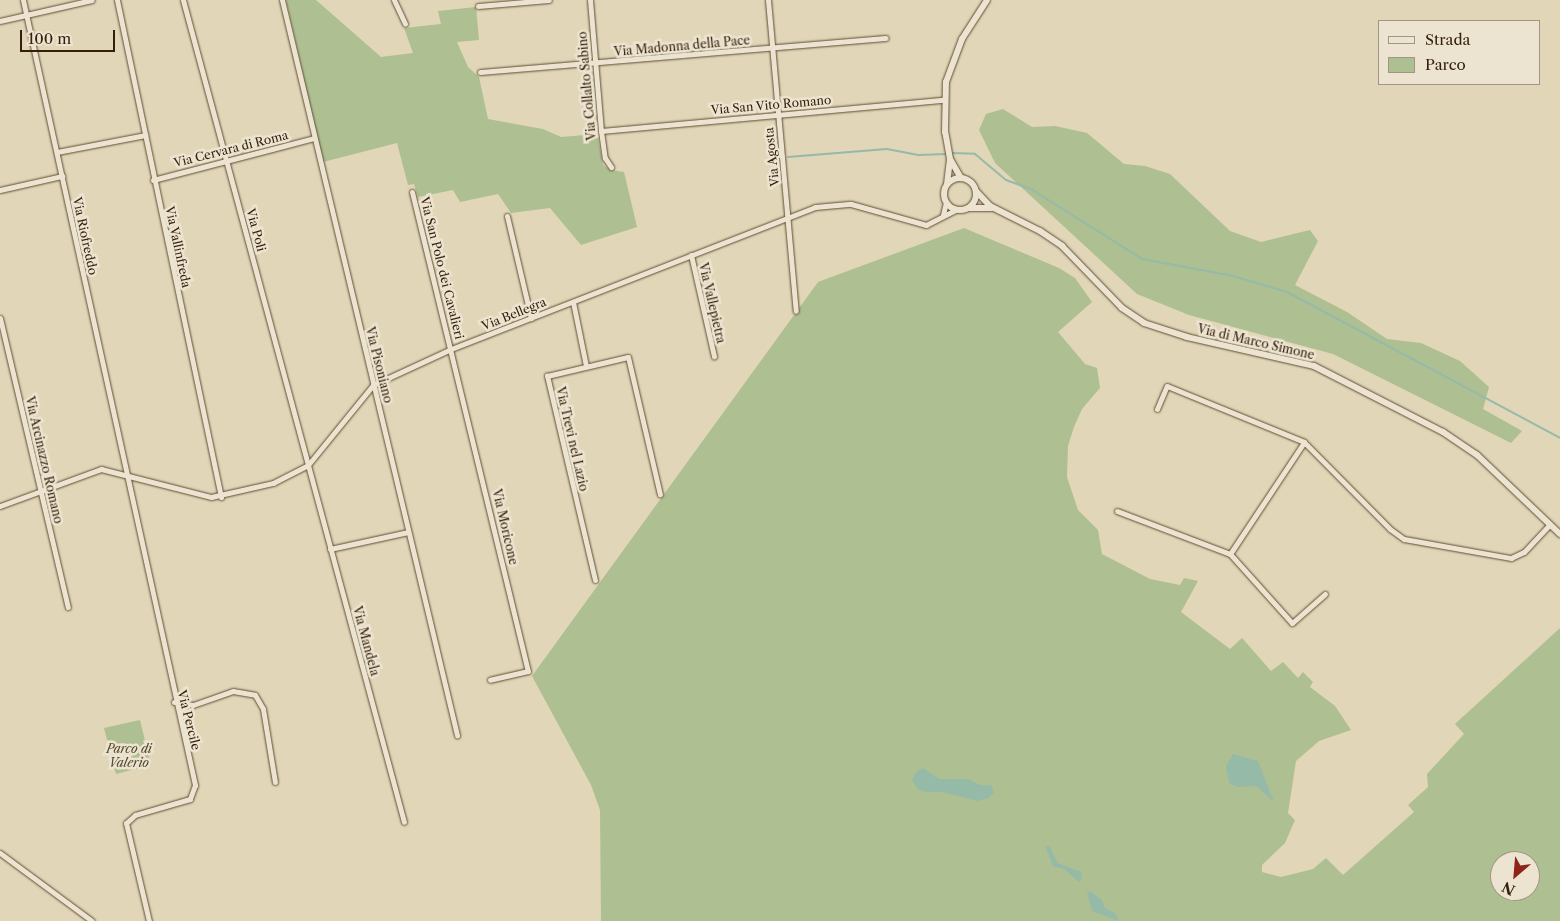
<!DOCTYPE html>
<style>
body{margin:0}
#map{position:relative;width:1560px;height:921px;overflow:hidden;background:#e1d6b7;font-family:"Libre Caslon Text",serif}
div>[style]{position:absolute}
.green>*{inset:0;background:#aebf92}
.water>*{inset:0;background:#95baa8}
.stream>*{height:2px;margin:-1px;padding:0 1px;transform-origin:1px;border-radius:1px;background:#95baa8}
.roads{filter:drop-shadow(0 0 1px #5f4d35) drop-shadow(0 0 1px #5f4d35)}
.minor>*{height:5px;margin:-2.5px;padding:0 2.5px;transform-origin:2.5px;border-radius:2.5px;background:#ece4d0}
.tertiary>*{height:6px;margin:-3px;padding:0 3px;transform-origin:3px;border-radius:3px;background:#ece4d0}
.tertiary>.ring{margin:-3px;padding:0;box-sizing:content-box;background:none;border:6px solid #ece4d0;border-radius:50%}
span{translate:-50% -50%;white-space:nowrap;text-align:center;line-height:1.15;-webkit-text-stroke:5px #ece4d0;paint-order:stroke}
.street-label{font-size:12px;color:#341f0a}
.park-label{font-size:12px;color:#52472c;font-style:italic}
.legend{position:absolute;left:1378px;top:20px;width:162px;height:65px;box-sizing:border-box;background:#ece4d0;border:1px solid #a29581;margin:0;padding:6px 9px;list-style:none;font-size:15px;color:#341f0a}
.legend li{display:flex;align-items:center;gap:10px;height:25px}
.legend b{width:25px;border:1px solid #a29581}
.north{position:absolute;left:1490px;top:851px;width:50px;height:50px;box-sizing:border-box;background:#ece4d0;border:1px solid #a29581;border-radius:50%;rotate:207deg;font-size:14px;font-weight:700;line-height:20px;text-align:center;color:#341f0a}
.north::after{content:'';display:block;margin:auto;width:18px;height:22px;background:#8f2418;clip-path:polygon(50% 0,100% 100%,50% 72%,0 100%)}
.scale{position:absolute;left:20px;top:30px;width:95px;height:22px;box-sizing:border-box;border:2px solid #341f0a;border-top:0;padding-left:6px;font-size:15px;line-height:18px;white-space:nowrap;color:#341f0a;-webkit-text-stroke:4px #ece4d0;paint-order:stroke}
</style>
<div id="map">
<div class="green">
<i style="clip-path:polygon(286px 0,316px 0,381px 57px,413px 53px,404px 28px,441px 24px,438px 11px,476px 7px,479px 40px,457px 42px,468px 67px,479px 77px,488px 119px,543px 129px,561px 137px,597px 134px,603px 165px,610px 170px,624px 172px,637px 227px,581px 245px,550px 208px,511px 213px,498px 194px,460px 202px,453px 190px,418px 197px,414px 184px,408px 185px,397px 143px,323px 162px)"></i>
<i style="clip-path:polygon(1003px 109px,1032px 127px,1055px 126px,1087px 133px,1124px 164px,1145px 166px,1170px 174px,1230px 231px,1261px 242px,1310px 230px,1318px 241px,1295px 285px,1347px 312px,1387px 339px,1421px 343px,1460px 361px,1489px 387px,1483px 409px,1522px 431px,1511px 443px,1333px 354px,1189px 315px,1137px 294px,995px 163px,979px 130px,986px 114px)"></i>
<i style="clip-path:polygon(evenodd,964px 228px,1059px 268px,1075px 278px,1092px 302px,1058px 332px,1085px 364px,1097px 368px,1100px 388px,1082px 409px,1074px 427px,1068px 446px,1067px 477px,1078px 510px,1098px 530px,1102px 554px,1150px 579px,1180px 585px,1184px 578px,1198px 581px,1181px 612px,1230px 649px,1242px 638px,1271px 671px,1283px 662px,1298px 678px,1303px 672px,1313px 682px,1310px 687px,1335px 706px,1351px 730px,1319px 741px,1296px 761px,1288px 813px,1295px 820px,1285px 843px,1262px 865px,1262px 872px,1281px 877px,1313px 869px,1326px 858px,1343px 875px,1414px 812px,1408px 805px,1428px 787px,1427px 774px,1464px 734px,1455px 724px,1560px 628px,1560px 921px,601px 921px,600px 810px,591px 785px,532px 676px,818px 282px,964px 228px,1500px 861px,1530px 861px,1530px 891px,1500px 891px,1500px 861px)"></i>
<i style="clip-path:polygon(140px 720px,151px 765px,116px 774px,104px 728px)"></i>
</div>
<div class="water">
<i style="clip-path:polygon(1233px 754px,1258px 761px,1274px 802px,1256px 786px,1237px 787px,1229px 783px,1226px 766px)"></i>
<i style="clip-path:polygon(923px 768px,939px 779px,969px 779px,980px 785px,991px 785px,994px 792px,989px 798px,978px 801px,942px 792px,925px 792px,918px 789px,912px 780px,916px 772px)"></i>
<i style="clip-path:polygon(1045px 846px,1050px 847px,1058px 863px,1081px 872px,1082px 880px,1079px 882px,1064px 869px,1053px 866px)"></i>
<i style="clip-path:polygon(1090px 891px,1102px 900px,1105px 908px,1115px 913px,1119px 921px,1092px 911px,1087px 893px)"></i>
</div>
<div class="stream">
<i style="left:952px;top:153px;width:23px;rotate:2deg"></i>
<i style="left:975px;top:154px;width:40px;rotate:40deg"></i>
<i style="left:1006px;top:180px;width:27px;rotate:20deg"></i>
<i style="left:1031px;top:189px;width:131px;rotate:32.2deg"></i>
<i style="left:1142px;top:259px;width:93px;rotate:10.6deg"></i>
<i style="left:1233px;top:276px;width:56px;rotate:16.5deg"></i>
<i style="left:1287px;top:292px;width:310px;rotate:28.1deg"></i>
<i style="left:788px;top:157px;width:99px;rotate:-4.6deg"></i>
<i style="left:887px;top:149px;width:33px;rotate:11deg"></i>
<i style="left:919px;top:155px;width:28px;rotate:-2deg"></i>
</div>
<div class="roads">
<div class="minor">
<i style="left:23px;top:0;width:804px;rotate:77.64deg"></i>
<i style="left:195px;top:785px;width:15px;rotate:110deg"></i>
<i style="left:190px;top:799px;width:57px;rotate:163.8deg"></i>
<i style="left:135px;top:815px;width:12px;rotate:138deg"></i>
<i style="left:126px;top:823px;width:101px;rotate:76.8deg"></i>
<i style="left:117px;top:0;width:508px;rotate:78.18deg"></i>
<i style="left:183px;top:0;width:851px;rotate:74.95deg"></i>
<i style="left:282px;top:0;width:756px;rotate:76.61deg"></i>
<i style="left:394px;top:0;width:26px;rotate:65deg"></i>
<i style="left:590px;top:0;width:131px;rotate:85.2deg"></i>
<i style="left:601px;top:131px;width:27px;rotate:82deg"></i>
<i style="left:605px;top:158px;width:11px;rotate:56deg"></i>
<i style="left:768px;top:0;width:312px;rotate:84.9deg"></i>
<i style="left:478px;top:6px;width:71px;rotate:-4.8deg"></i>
<i style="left:0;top:21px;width:94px;rotate:-12.9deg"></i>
<i style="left:480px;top:72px;width:407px;rotate:-4.8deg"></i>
<i style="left:601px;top:131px;width:344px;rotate:-5.2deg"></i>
<i style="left:57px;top:152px;width:90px;rotate:-10.9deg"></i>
<i style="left:153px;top:180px;width:166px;rotate:-14.6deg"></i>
<i style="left:0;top:190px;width:64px;rotate:-12.7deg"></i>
<i style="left:412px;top:192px;width:493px;rotate:76.4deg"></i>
<i style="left:528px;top:671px;width:39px;rotate:167deg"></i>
<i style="left:943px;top:215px;width:13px;rotate:-77deg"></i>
<i style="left:507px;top:216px;width:105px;rotate:76.8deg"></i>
<i style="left:691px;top:255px;width:104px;rotate:77.2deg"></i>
<i style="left:573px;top:302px;width:65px;rotate:78.5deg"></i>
<i style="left:0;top:318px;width:297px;rotate:76.8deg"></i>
<i style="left:1157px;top:409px;width:25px;rotate:-67deg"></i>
<i style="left:1167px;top:386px;width:148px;rotate:22.2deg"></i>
<i style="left:0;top:506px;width:108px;rotate:-20.1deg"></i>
<i style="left:101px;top:469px;width:114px;rotate:14.3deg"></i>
<i style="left:211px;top:497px;width:64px;rotate:-12.7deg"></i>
<i style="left:273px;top:483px;width:39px;rotate:-27deg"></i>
<i style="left:308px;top:465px;width:103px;rotate:-50.9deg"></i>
<i style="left:373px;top:385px;width:86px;rotate:-24.8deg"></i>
<i style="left:451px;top:349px;width:391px;rotate:-21.3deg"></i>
<i style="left:815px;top:207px;width:36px;rotate:-5deg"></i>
<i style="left:851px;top:204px;width:78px;rotate:15.6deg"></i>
<i style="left:926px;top:225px;width:34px;rotate:-27deg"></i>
<i style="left:1117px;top:511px;width:121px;rotate:20.8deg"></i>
<i style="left:330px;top:549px;width:80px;rotate:-12.3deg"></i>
<i style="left:595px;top:580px;width:210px;rotate:-103.2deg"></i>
<i style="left:547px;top:376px;width:83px;rotate:-13.2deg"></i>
<i style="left:628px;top:357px;width:141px;rotate:76.9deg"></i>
<i style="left:1325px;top:594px;width:44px;rotate:138.7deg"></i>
<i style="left:1292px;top:623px;width:93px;rotate:-131.9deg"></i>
<i style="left:1230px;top:554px;width:134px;rotate:-56.5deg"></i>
<i style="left:1304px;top:442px;width:122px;rotate:45.3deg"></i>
<i style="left:1390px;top:529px;width:17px;rotate:36deg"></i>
<i style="left:1404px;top:539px;width:109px;rotate:10.1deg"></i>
<i style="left:1511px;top:558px;width:14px;rotate:-25deg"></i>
<i style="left:1524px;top:552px;width:38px;rotate:-47deg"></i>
<i style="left:174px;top:702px;width:19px;rotate:9deg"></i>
<i style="left:193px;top:705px;width:42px;rotate:-19.3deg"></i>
<i style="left:233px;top:691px;width:22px;rotate:10deg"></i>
<i style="left:255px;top:695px;width:16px;rotate:60deg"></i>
<i style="left:263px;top:709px;width:74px;rotate:80.7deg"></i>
<i style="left:0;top:853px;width:114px;rotate:36.5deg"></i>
</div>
<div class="tertiary">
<i style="left:961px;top:178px;width:22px;rotate:-120deg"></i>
<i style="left:950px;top:159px;width:27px;rotate:-100deg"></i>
<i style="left:945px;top:132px;width:50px;rotate:-88.9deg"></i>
<i style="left:946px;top:82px;width:46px;rotate:-69.6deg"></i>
<i style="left:962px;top:39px;width:46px;rotate:-57.3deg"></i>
<i class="ring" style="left:944px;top:178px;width:26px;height:26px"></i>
<i style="left:947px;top:184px;width:24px;rotate:-83deg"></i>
<i style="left:976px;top:191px;width:21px;rotate:47deg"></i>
<i style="left:990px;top:206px;width:56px;rotate:26.6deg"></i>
<i style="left:1040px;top:231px;width:27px;rotate:34deg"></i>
<i style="left:1062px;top:246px;width:86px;rotate:45.9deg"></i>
<i style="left:1122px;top:308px;width:27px;rotate:34deg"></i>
<i style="left:1144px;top:323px;width:45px;rotate:18deg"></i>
<i style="left:1187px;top:337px;width:130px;rotate:12.9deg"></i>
<i style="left:1314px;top:366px;width:145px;rotate:27.1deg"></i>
<i style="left:1443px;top:432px;width:41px;rotate:34.1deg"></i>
<i style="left:1477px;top:455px;width:115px;rotate:43.6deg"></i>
<i style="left:969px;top:208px;width:22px"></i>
</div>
</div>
<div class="street-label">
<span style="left:682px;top:46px;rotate:-5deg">Via Madonna della Pace</span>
<span style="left:587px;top:86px;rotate:-95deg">Via Collalto Sabino</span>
<span style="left:771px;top:105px;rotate:-5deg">Via San Vito Romano</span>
<span style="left:231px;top:149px;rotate:-14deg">Via Cervara di Roma</span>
<span style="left:772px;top:157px;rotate:-96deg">Via Agosta</span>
<span style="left:256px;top:230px;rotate:75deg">Via Poli</span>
<span style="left:85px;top:236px;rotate:78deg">Via Riofreddo</span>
<span style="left:178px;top:247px;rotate:78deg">Via Vallinfreda</span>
<span style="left:442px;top:268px;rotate:76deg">Via San Polo dei Cavalieri</span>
<span style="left:712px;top:303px;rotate:77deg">Via Vallepietra</span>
<span style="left:514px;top:314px;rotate:-22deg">Via Bellegra</span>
<span style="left:1256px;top:342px;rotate:13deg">Via di Marco Simone</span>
<span style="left:379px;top:365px;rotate:76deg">Via Pisoniano</span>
<span style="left:572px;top:439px;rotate:77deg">Via Trevi nel Lazio</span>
<span style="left:44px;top:460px;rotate:77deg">Via Arcinazzo Romano</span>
<span style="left:505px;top:527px;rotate:77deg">Via Moricone</span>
<span style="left:366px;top:641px;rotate:75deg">Via Mandela</span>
<span style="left:189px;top:720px;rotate:76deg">Via Percile</span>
</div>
<div class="park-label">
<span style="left:129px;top:756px">Parco di<br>Valerio</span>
</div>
<ul class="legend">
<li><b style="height:6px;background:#ece4d0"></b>Strada</li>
<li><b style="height:14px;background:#aebf92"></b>Parco</li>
</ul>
<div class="north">N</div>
<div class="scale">100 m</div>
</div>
